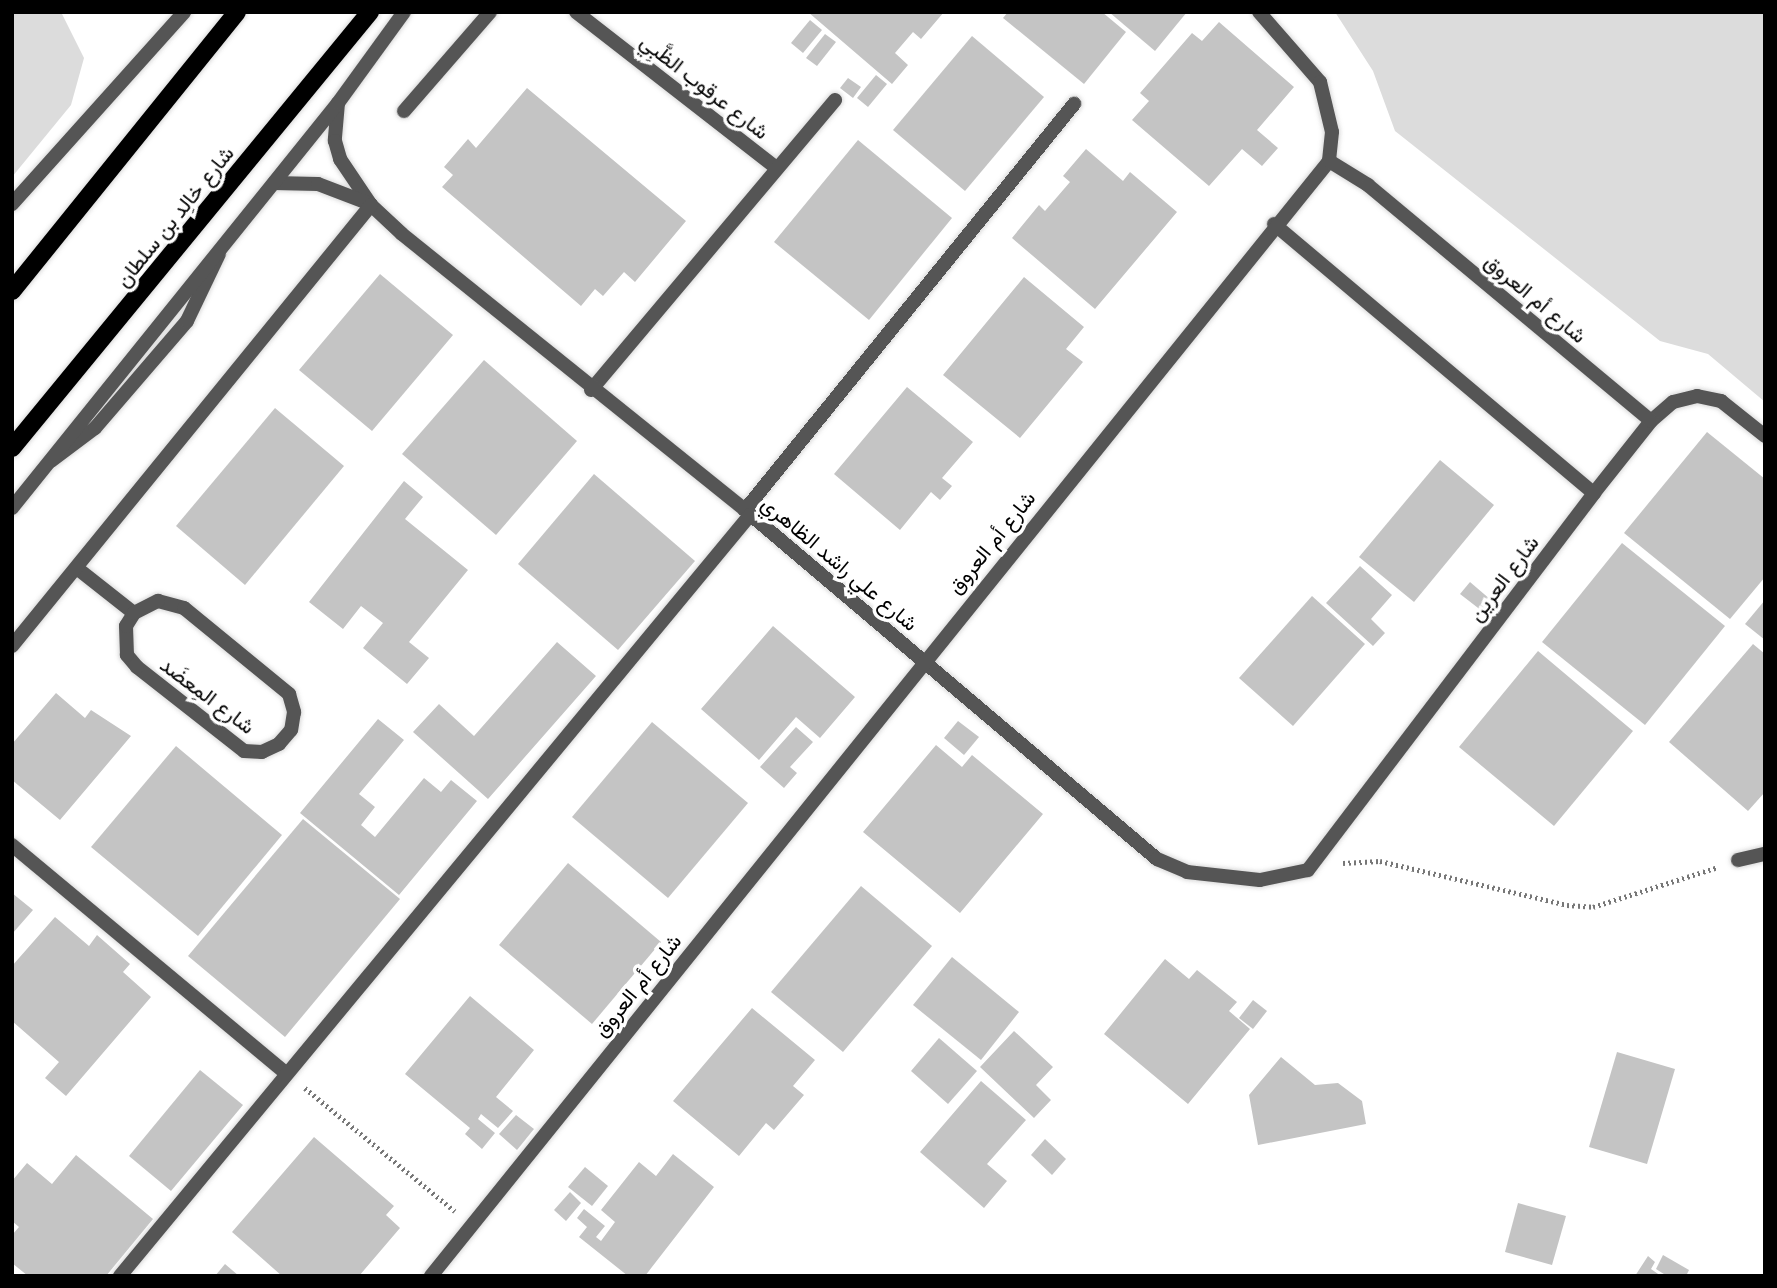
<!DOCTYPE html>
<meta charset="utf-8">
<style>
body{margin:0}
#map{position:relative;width:1777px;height:1288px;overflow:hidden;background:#fff;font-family:"Noto Sans",Vazirmatn,sans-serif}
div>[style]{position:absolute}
.green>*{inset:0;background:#dcdcdc}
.building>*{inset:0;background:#c4c4c4}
.path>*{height:4.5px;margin-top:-2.25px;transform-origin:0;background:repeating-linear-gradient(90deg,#777 0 2px,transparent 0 5.5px)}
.roads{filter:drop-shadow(0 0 2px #dbdbdb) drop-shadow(0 0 2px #dbdbdb)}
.lane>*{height:14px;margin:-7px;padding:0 7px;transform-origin:7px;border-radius:7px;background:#555}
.street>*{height:14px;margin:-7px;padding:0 7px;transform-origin:7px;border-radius:7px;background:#555}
.primary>*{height:18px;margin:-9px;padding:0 9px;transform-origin:9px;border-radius:9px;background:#000}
span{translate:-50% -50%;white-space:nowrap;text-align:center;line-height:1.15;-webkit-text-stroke:7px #fff;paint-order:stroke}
.street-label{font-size:21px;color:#000}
.frame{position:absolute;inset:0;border:14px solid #000;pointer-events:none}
</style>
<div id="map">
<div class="green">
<i style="clip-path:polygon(12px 12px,61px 12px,84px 58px,71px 105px,12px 177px)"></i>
<i style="clip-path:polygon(1335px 12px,1765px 12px,1765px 402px,1708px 354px,1660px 341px,1395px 131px,1373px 71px)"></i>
</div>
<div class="building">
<i style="clip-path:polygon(808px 12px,944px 12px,921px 39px,913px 32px,895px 53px,908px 65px,892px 84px)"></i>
<i style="clip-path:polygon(1008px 12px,1102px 12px,1126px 32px,1084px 84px,1003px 18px)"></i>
<i style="clip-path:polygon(1109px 12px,1187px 12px,1155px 51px)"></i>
<i style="clip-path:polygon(810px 20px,822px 30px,803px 53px,791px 43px)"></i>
<i style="clip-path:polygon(1219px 22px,1294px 87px,1257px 130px,1278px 148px,1262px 166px,1242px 149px,1209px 186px,1132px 120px,1149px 101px,1140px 93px,1192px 33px,1202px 41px)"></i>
<i style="clip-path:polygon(825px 34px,836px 42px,817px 66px,806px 58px)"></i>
<i style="clip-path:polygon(972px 36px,1044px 97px,965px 191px,893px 130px)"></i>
<i style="clip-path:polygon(876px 75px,887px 84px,868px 107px,857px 98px)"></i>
<i style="clip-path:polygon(848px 78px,861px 87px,853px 98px,840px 88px)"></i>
<i style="clip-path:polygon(527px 88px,686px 221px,635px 282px,624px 272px,603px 296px,595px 289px,581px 306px,442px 187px,453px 175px,444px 167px,468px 139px,476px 148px)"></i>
<i style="clip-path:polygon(858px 140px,952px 218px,869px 320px,774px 242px)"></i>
<i style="clip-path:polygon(1086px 149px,1123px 181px,1130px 172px,1177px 212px,1095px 309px,1012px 238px,1039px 205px,1045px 211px,1070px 182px,1063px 176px)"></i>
<i style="clip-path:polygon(380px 274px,453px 335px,372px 431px,299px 370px)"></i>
<i style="clip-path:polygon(1024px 277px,1084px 327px,1066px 349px,1083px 362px,1020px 438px,943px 375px)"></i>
<i style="clip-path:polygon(484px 360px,577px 441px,496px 535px,402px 454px)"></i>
<i style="clip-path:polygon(907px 387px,973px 442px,942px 478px,952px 486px,940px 500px,931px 492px,900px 530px,834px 474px)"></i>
<i style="clip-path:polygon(275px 408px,344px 466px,245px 585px,176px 526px)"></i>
<i style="clip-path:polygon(1707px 432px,1765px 479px,1765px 577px,1730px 619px,1624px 533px)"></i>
<i style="clip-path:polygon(1440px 460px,1494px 505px,1414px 602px,1359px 557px)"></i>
<i style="clip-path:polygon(594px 474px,695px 561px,618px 650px,518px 564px)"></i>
<i style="clip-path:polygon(404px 481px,423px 497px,405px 519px,468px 570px,409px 642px,429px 658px,407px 684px,363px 648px,383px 623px,361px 606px,343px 629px,309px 602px)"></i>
<i style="clip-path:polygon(1622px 543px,1725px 626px,1645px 725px,1542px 642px)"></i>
<i style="clip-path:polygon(1360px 566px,1392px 595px,1371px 619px,1385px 633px,1373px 646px,1326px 603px)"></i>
<i style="clip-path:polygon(1470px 582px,1491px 600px,1482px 611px,1460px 594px)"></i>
<i style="clip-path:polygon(1312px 596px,1365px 644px,1293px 726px,1239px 678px)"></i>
<i style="clip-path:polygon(1765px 600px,1765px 640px,1745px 624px)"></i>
<i style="clip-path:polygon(773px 626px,855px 697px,820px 738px,796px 717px,759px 760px,701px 709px)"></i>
<i style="clip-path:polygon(557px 642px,596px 676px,488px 799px,413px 732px,439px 704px,474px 736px)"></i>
<i style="clip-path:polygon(1753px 644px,1765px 654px,1765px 792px,1748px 811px,1669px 742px)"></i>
<i style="clip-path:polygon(1538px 651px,1633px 731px,1554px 826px,1459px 747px)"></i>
<i style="clip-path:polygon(56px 693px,85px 718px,91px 710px,131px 736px,60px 820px,12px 780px,12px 744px)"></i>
<i style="clip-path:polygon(378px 719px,404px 740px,359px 794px,375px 807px,361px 825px,375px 837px,424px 778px,441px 792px,451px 780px,477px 801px,399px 895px,300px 813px)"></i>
<i style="clip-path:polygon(958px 721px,979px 737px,964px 755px,944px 738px)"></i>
<i style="clip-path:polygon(652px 722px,748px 803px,668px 898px,572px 817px)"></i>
<i style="clip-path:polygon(796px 727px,813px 742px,790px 767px,797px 773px,784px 788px,760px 767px)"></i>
<i style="clip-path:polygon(936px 745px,962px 767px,972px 755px,1043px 814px,960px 913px,863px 832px)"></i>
<i style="clip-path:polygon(176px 746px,282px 835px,198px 936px,91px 847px)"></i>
<i style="clip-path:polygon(303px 819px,400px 899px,285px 1037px,188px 956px)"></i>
<i style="clip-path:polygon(568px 863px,661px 942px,592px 1024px,499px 945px)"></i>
<i style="clip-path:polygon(861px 886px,932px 946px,843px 1052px,771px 992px)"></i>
<i style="clip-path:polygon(12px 893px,33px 910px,12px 934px)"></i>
<i style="clip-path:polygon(55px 917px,89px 946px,97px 935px,130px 964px,123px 972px,151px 997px,66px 1096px,45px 1078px,59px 1062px,12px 1021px,12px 966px)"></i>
<i style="clip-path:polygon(952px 957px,1019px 1012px,981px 1060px,913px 1005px)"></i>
<i style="clip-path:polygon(1165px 959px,1189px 979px,1197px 970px,1237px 1002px,1229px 1011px,1250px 1029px,1188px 1104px,1104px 1034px)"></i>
<i style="clip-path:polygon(470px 996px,534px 1050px,496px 1097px,513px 1111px,498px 1128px,481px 1114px,478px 1119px,495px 1133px,482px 1149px,465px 1134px,470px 1128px,405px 1074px)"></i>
<i style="clip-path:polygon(1253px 1000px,1267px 1011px,1253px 1029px,1239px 1018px)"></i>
<i style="clip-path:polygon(752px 1008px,815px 1060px,793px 1086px,804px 1095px,774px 1130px,766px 1123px,739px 1156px,673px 1101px)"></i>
<i style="clip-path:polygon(1014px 1031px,1053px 1067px,1036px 1085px,1051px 1100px,1034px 1118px,980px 1067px)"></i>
<i style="clip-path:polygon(939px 1038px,977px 1071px,948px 1104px,911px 1071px)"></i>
<i style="clip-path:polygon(1617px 1052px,1675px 1069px,1647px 1164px,1589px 1147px)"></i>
<i style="clip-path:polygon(1281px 1057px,1315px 1085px,1338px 1083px,1362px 1101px,1366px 1124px,1258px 1145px,1249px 1095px)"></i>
<i style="clip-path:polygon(200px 1070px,243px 1105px,171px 1191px,129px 1156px)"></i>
<i style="clip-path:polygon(981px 1081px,1026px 1120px,987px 1164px,1007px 1181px,984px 1208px,920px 1152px)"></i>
<i style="clip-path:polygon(516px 1115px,534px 1129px,517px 1150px,499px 1134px)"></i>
<i style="clip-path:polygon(314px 1137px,394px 1206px,386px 1215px,400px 1228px,359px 1276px,282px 1276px,232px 1232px)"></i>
<i style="clip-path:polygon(1045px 1139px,1066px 1159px,1052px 1175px,1031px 1155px)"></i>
<i style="clip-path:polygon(673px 1154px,714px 1187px,645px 1276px,628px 1276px,579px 1237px,587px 1227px,577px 1218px,584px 1209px,605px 1226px,596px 1237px,601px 1241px,615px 1222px,601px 1210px,639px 1162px,656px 1176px)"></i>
<i style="clip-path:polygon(76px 1155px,153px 1219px,106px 1276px,28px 1276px,12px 1263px,12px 1235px,19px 1227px,12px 1221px,12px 1181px,27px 1163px,52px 1184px)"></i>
<i style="clip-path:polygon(585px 1167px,608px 1186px,592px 1206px,568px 1187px)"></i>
<i style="clip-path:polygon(570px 1192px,581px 1203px,566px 1221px,554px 1210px)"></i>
<i style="clip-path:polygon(1518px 1203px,1566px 1216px,1552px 1265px,1505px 1252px)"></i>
<i style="clip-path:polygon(1663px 1255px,1689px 1270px,1686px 1276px,1667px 1276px,1656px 1269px)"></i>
<i style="clip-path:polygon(1648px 1256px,1655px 1262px,1651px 1269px,1661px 1276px,1635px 1276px)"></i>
<i style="clip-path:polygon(225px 1264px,239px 1276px,215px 1276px)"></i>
</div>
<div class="path">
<i style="left:1343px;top:863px;width:37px;rotate:-3deg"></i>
<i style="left:1380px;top:861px;width:192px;rotate:13.2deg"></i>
<i style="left:1567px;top:905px;width:26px;rotate:4deg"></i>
<i style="left:1593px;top:907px;width:131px;rotate:-17.7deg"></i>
<i style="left:305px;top:1088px;width:194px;rotate:39.4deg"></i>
</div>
<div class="roads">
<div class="lane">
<i style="left:576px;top:12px;width:252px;rotate:37.9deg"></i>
<i style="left:591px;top:390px;width:379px;rotate:-49.9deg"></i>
<i style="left:51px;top:461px;width:55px;rotate:-36.9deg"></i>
<i style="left:95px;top:428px;width:141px;rotate:-49.3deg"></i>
<i style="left:187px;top:321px;width:74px;rotate:-64.5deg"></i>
<i style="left:78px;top:569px;width:71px;rotate:38.2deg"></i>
<i style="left:158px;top:601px;width:27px;rotate:15deg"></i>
<i style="left:184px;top:608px;width:136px;rotate:39.3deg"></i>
<i style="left:289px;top:694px;width:19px;rotate:74deg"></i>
<i style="left:294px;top:712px;width:18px;rotate:99deg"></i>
<i style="left:291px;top:730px;width:18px;rotate:131deg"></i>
<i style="left:279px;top:744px;width:19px;rotate:155deg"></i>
<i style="left:262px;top:752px;width:18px;rotate:-177deg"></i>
<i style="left:244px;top:751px;width:136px;rotate:-141.9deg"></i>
<i style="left:137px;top:667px;width:16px;rotate:-130deg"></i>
<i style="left:127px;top:655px;width:29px;rotate:-92deg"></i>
<i style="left:126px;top:626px;width:15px;rotate:-58deg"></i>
<i style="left:134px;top:613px;width:27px;rotate:-27deg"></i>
</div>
<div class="street">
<i style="left:1259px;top:12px;width:93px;rotate:48.9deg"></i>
<i style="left:1320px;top:82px;width:51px;rotate:76.5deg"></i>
<i style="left:1332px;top:132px;width:29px;rotate:96deg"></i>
<i style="left:338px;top:103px;width:38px;rotate:95deg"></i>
<i style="left:335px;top:141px;width:19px;rotate:74deg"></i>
<i style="left:340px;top:159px;width:55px;rotate:56deg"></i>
<i style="left:371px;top:205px;width:42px;rotate:43.1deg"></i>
<i style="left:402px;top:234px;width:440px;rotate:38.8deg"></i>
<i style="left:745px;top:510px;width:540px;rotate:40.27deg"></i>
<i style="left:1157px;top:859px;width:33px;rotate:23deg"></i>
<i style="left:1187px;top:872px;width:73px;rotate:6.3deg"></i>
<i style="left:1260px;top:880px;width:49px;rotate:-11.8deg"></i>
<i style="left:1308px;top:870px;width:473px;rotate:-52.8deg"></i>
<i style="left:1594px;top:493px;width:92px;rotate:-51.6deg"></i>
<i style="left:1651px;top:421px;width:29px;rotate:-41deg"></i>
<i style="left:1673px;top:402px;width:25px;rotate:-14deg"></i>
<i style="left:1697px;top:396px;width:25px;rotate:12deg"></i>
<i style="left:1721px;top:401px;width:56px;rotate:38.5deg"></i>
<i style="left:404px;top:111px;width:131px;rotate:-49deg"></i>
<i style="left:274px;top:183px;width:44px;rotate:1.3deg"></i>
<i style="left:318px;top:184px;width:56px;rotate:21deg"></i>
<i style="left:12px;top:204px;width:258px;rotate:-48.1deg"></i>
<i style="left:1274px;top:224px;width:418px;rotate:40.1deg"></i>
<i style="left:12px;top:508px;width:520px;rotate:-51.17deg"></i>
<i style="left:338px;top:103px;width:112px;rotate:-54deg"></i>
<i style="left:745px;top:510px;width:523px;rotate:-50.98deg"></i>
<i style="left:12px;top:646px;width:569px;rotate:-50.85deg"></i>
<i style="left:12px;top:845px;width:356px;rotate:39.8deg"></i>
<i style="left:1738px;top:860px;width:28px;rotate:-13deg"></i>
<i style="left:120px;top:1276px;width:988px;rotate:-50.38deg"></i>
<i style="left:431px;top:1276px;width:1432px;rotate:-51.15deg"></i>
<i style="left:1329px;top:161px;width:46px;rotate:31.6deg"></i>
<i style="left:1368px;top:185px;width:368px;rotate:39.8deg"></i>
</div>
<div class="primary">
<i style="left:12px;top:291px;width:358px;rotate:-51.1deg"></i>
<i style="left:12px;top:448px;width:564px;rotate:-50.61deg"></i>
</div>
</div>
<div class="street-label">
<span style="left:705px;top:86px;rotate:38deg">شارع عرقوب الظَّبِي</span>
<span style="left:174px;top:216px;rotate:-51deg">شارع خالِد بن سلطان</span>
<span style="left:1536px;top:298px;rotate:40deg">شارع أم العروق</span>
<span style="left:991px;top:542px;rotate:-51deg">شارع أم العروق</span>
<span style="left:840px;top:563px;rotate:40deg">شارع علي راشد الظاهري</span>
<span style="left:1503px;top:578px;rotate:-53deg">شارع العرين</span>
<span style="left:208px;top:695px;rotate:37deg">شارع المِعضَد</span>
<span style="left:637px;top:985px;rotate:-51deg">شارع أم العروق</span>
</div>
<div class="frame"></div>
</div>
